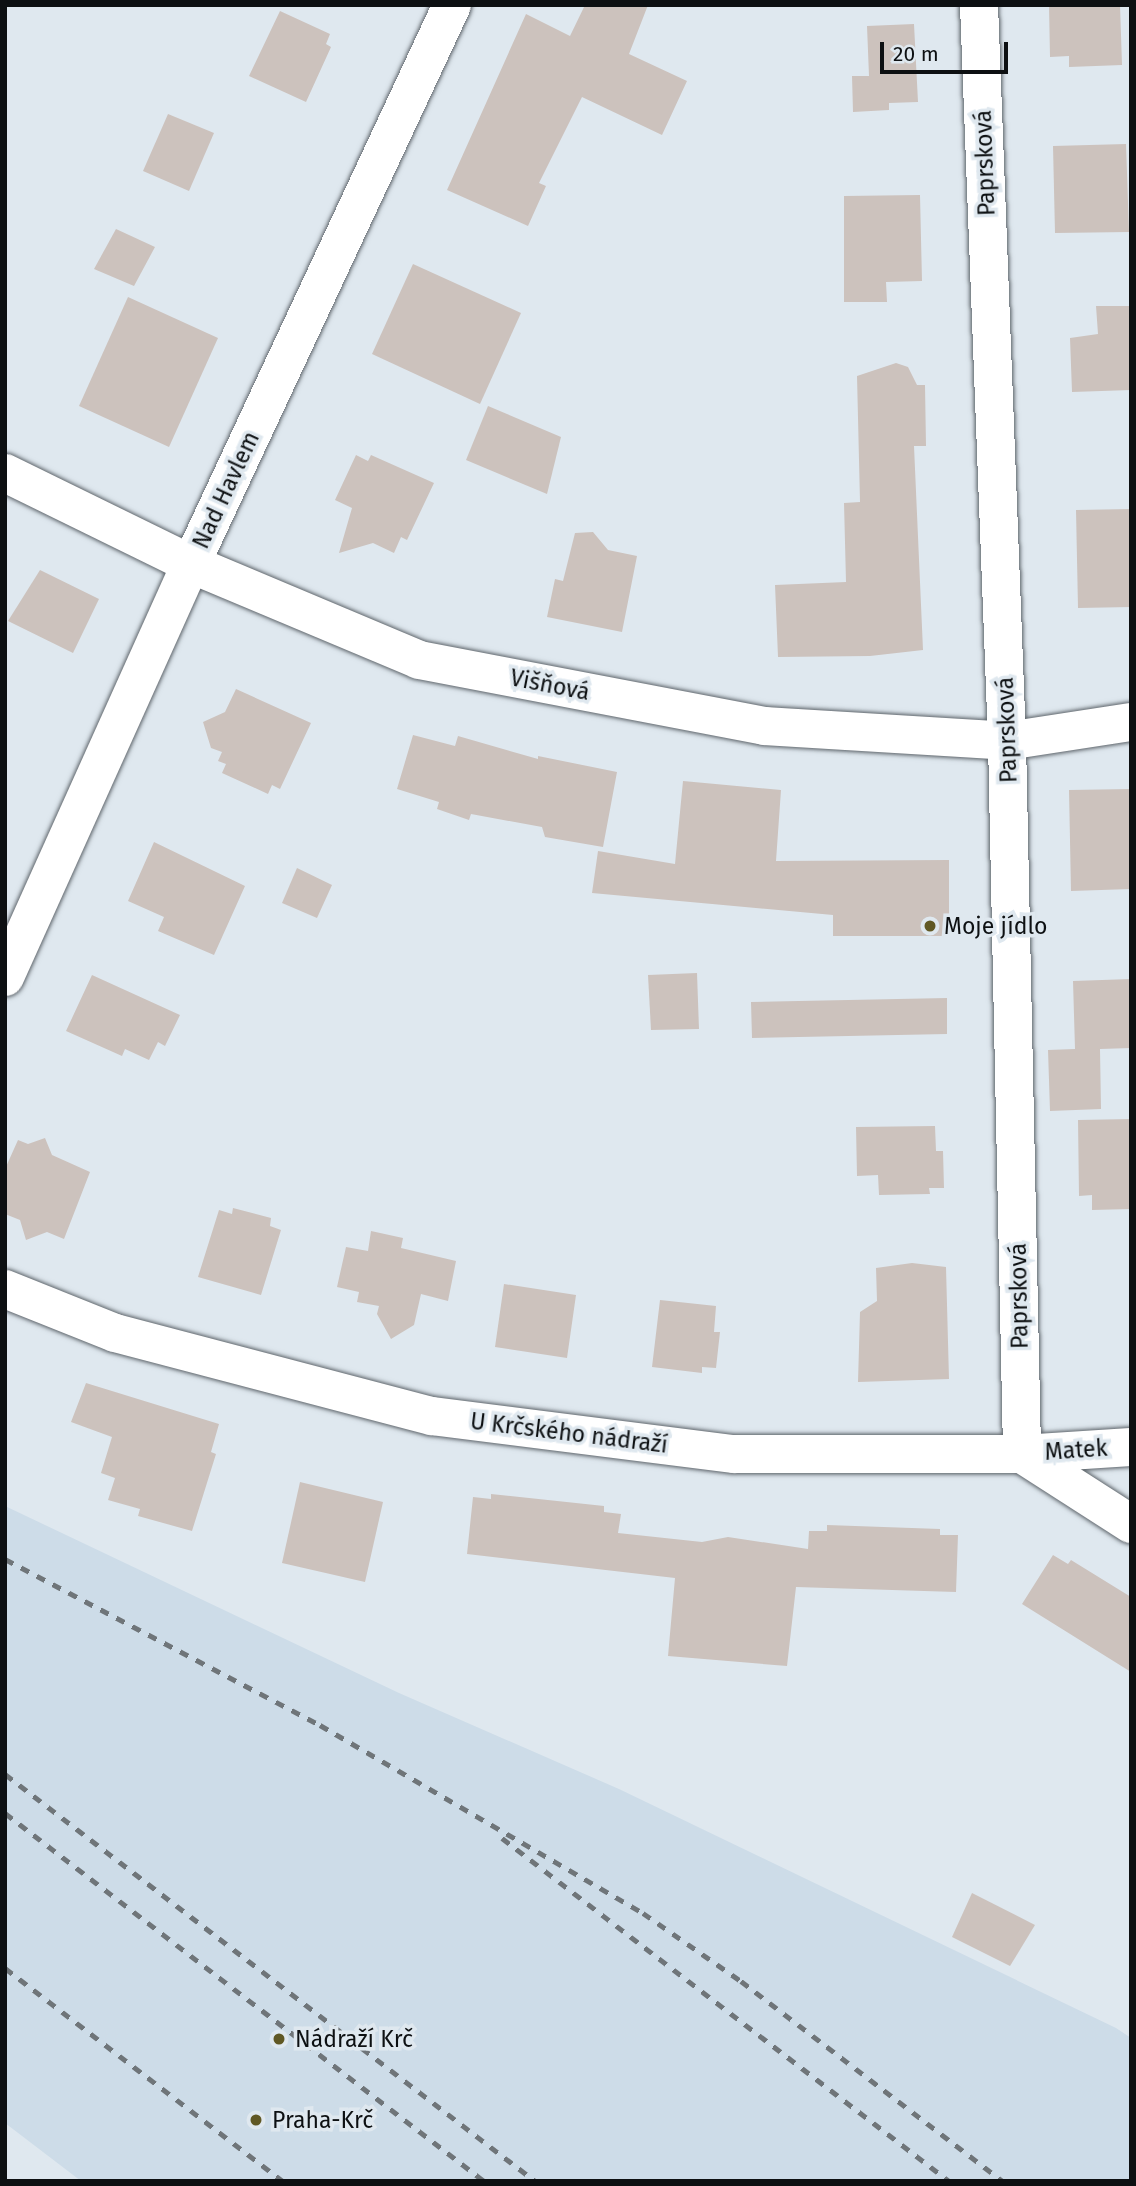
<!DOCTYPE html>
<meta charset="utf-8">
<style>
body{margin:0}
#map{position:relative;width:1136px;height:2186px;overflow:hidden;background:#dfe8ef;font-family:"Fira Sans",sans-serif}
div>[style]{position:absolute}
.built>*{inset:0;background:#cddce8}
.building>*{inset:0;background:#ccc2bd}
.roads{filter:drop-shadow(0 0 2px #5f666c) drop-shadow(0 0 2px #5f666c)}
.minor>*{height:38px;margin:-19px;padding:0 19px;transform-origin:19px;border-radius:19px;background:#fff}
.rail>*{height:5px;margin-top:-2.5px;transform-origin:0;background:repeating-linear-gradient(90deg,#6f7579 0 9px,transparent 0 18px)}
.dots>*{width:19px;height:19px;translate:-50% -50%;box-sizing:border-box;border:4px solid #dfe8ef;border-radius:50%}
span{translate:-50% -50%;white-space:nowrap;text-align:center;line-height:1.15;-webkit-text-stroke:7px #dfe8ef;paint-order:stroke}
.street-label{font-size:23px;color:#0d1012}
.poi-label{font-size:23px;color:#0d1012}
.left{translate:0 -50%;text-align:left}
.frame{position:absolute;inset:0;border:7px solid #0d1012;pointer-events:none}
.scale{position:absolute;left:880px;top:42px;width:128px;height:32px;box-sizing:border-box;border:4px solid #0d1012;border-top:0;padding-left:9px;font-size:21px;line-height:24px;white-space:nowrap;color:#0d1012;-webkit-text-stroke:5px #dfe8ef;paint-order:stroke}
</style>
<div id="map">
<div class="built">
<i style="clip-path:polygon(5px 1506px,399px 1693px,619px 1789px,1116px 2028px,1131px 2038px,1131px 2181px,81px 2181px,5px 2123px)"></i>
</div>
<div class="building">
<i style="clip-path:polygon(585px 5px,648px 5px,629px 54px,687px 81px,662px 135px,582px 97px,539px 183px,546px 186px,528px 226px,447px 190px,526px 14px,570px 36px)"></i>
<i style="clip-path:polygon(1049px 5px,1120px 5px,1122px 65px,1069px 67px,1069px 56px,1050px 57px)"></i>
<i style="clip-path:polygon(280px 11px,330px 34px,326px 44px,331px 47px,306px 102px,249px 76px)"></i>
<i style="clip-path:polygon(914px 24px,918px 102px,889px 103px,889px 110px,853px 112px,852px 76px,869px 76px,867px 26px)"></i>
<i style="clip-path:polygon(168px 114px,214px 133px,189px 191px,143px 171px)"></i>
<i style="clip-path:polygon(1126px 144px,1129px 232px,1055px 233px,1053px 146px)"></i>
<i style="clip-path:polygon(920px 195px,922px 281px,886px 282px,887px 302px,844px 302px,844px 196px)"></i>
<i style="clip-path:polygon(116px 229px,155px 247px,134px 286px,94px 269px)"></i>
<i style="clip-path:polygon(413px 264px,521px 313px,480px 404px,372px 354px)"></i>
<i style="clip-path:polygon(128px 297px,218px 338px,169px 447px,79px 406px)"></i>
<i style="clip-path:polygon(1096px 306px,1131px 306px,1131px 390px,1072px 392px,1070px 338px,1098px 334px)"></i>
<i style="clip-path:polygon(896px 363px,908px 367px,917px 385px,925px 385px,926px 446px,914px 446px,923px 650px,870px 656px,778px 657px,775px 585px,846px 582px,844px 503px,860px 502px,857px 376px)"></i>
<i style="clip-path:polygon(488px 406px,561px 437px,547px 494px,466px 460px)"></i>
<i style="clip-path:polygon(356px 455px,368px 461px,371px 455px,434px 483px,407px 540px,401px 537px,394px 553px,373px 543px,339px 553px,352px 508px,335px 500px)"></i>
<i style="clip-path:polygon(1131px 509px,1131px 607px,1078px 608px,1076px 510px)"></i>
<i style="clip-path:polygon(593px 532px,608px 550px,637px 556px,622px 632px,547px 617px,555px 579px,563px 581px,575px 533px)"></i>
<i style="clip-path:polygon(40px 570px,99px 599px,73px 653px,8px 621px)"></i>
<i style="clip-path:polygon(236px 689px,311px 723px,280px 789px,272px 785px,268px 794px,222px 773px,226px 764px,218px 761px,222px 752px,211px 748px,203px 722px,225px 712px)"></i>
<i style="clip-path:polygon(413px 735px,455px 746px,458px 736px,538px 759px,538px 756px,617px 772px,603px 847px,545px 837px,542px 827px,471px 814px,469px 820px,437px 809px,439px 802px,397px 789px)"></i>
<i style="clip-path:polygon(683px 781px,781px 790px,776px 861px,949px 860px,949px 936px,833px 936px,833px 915px,592px 893px,598px 851px,675px 864px)"></i>
<i style="clip-path:polygon(1131px 789px,1131px 889px,1071px 891px,1069px 790px)"></i>
<i style="clip-path:polygon(154px 842px,245px 886px,214px 955px,158px 931px,164px 917px,128px 901px)"></i>
<i style="clip-path:polygon(297px 868px,332px 885px,317px 918px,282px 903px)"></i>
<i style="clip-path:polygon(697px 973px,699px 1029px,651px 1030px,648px 975px)"></i>
<i style="clip-path:polygon(92px 975px,180px 1015px,165px 1046px,158px 1042px,149px 1060px,125px 1049px,122px 1056px,66px 1031px)"></i>
<i style="clip-path:polygon(1131px 979px,1131px 1048px,1100px 1049px,1101px 1109px,1050px 1111px,1048px 1050px,1075px 1049px,1073px 981px)"></i>
<i style="clip-path:polygon(947px 998px,947px 1034px,752px 1038px,751px 1002px)"></i>
<i style="clip-path:polygon(1131px 1119px,1131px 1209px,1092px 1210px,1092px 1195px,1079px 1196px,1078px 1120px)"></i>
<i style="clip-path:polygon(935px 1126px,936px 1151px,943px 1151px,944px 1188px,929px 1188px,930px 1194px,879px 1195px,878px 1175px,857px 1176px,856px 1127px)"></i>
<i style="clip-path:polygon(45px 1138px,52px 1155px,90px 1172px,64px 1239px,47px 1232px,26px 1240px,20px 1220px,5px 1214px,5px 1169px,18px 1140px,28px 1144px)"></i>
<i style="clip-path:polygon(233px 1208px,271px 1218px,270px 1226px,281px 1230px,261px 1295px,198px 1277px,219px 1210px,232px 1214px)"></i>
<i style="clip-path:polygon(371px 1231px,403px 1238px,401px 1248px,456px 1261px,448px 1301px,421px 1294px,414px 1325px,391px 1339px,377px 1314px,379px 1306px,357px 1302px,359px 1292px,337px 1287px,346px 1247px,368px 1251px)"></i>
<i style="clip-path:polygon(912px 1263px,946px 1267px,949px 1379px,858px 1382px,860px 1312px,877px 1301px,876px 1268px)"></i>
<i style="clip-path:polygon(504px 1284px,576px 1295px,567px 1358px,495px 1347px)"></i>
<i style="clip-path:polygon(660px 1300px,716px 1306px,714px 1332px,720px 1332px,716px 1368px,702px 1367px,702px 1373px,652px 1367px)"></i>
<i style="clip-path:polygon(86px 1383px,219px 1424px,211px 1452px,216px 1454px,192px 1531px,138px 1516px,140px 1509px,108px 1500px,115px 1478px,101px 1473px,112px 1437px,71px 1422px)"></i>
<i style="clip-path:polygon(300px 1482px,383px 1502px,365px 1582px,282px 1563px)"></i>
<i style="clip-path:polygon(491px 1494px,604px 1506px,604px 1512px,621px 1514px,618px 1533px,702px 1542px,728px 1537px,808px 1549px,809px 1531px,827px 1531px,827px 1525px,940px 1529px,940px 1535px,958px 1535px,956px 1592px,796px 1587px,787px 1666px,668px 1656px,675px 1578px,467px 1554px,473px 1497px,491px 1499px)"></i>
<i style="clip-path:polygon(1053px 1555px,1068px 1564px,1071px 1560px,1131px 1597px,1131px 1672px,1022px 1604px)"></i>
<i style="clip-path:polygon(972px 1893px,1035px 1925px,1010px 1966px,952px 1937px)"></i>
</div>
<div class="roads">
<div class="minor">
<i style="left:979px;top:5px;width:737px;rotate:87.82deg"></i>
<i style="left:1007px;top:741px;width:713px;rotate:88.79deg"></i>
<i style="left:5px;top:473px;width:207px;rotate:26.1deg"></i>
<i style="left:191px;top:564px;width:247px;rotate:22.8deg"></i>
<i style="left:419px;top:660px;width:351px;rotate:10.8deg"></i>
<i style="left:764px;top:726px;width:243px;rotate:3.5deg"></i>
<i style="left:1007px;top:741px;width:125px;rotate:-8.7deg"></i>
<i style="left:5px;top:977px;width:453px;rotate:-65.8deg"></i>
<i style="left:191px;top:564px;width:617px;rotate:-64.97deg"></i>
<i style="left:5px;top:1289px;width:118px;rotate:21.8deg"></i>
<i style="left:115px;top:1333px;width:328px;rotate:14.7deg"></i>
<i style="left:432px;top:1416px;width:304px;rotate:7.2deg"></i>
<i style="left:734px;top:1454px;width:288px"></i>
<i style="left:1022px;top:1454px;width:109px;rotate:-3.7deg"></i>
<i style="left:1022px;top:1454px;width:130px;rotate:32.7deg"></i>
</div>
</div>
<div class="rail">
<i style="left:5px;top:1559px;width:356px;rotate:27.8deg"></i>
<i style="left:320px;top:1725px;width:374px;rotate:30.2deg"></i>
<i style="left:643px;top:1913px;width:119px;rotate:34.8deg"></i>
<i style="left:741px;top:1981px;width:330px;rotate:37.4deg"></i>
<i style="left:5px;top:1774px;width:668px;rotate:37.52deg"></i>
<i style="left:5px;top:1813px;width:604px;rotate:37.53deg"></i>
<i style="left:502px;top:1838px;width:563px;rotate:37.5deg"></i>
<i style="left:5px;top:1968px;width:350px;rotate:37.5deg"></i>
</div>
<div class="dots">
<i style="left:930px;top:926px;background:#605824"></i>
<i style="left:279px;top:2039px;background:#605824"></i>
<i style="left:256px;top:2120px;background:#605824"></i>
</div>
<div class="street-label">
<span style="left:985px;top:163px;rotate:-92deg">Paprsková</span>
<span style="left:226px;top:490px;rotate:-65deg">Nad Havlem</span>
<span style="left:550px;top:685px;rotate:11deg">Višňová</span>
<span style="left:1007px;top:730px;rotate:-92deg">Paprsková</span>
<span style="left:1019px;top:1296px;rotate:-91deg">Paprsková</span>
<span style="left:569px;top:1433px;rotate:7deg">U Krčského nádraží</span>
<span style="left:1076px;top:1450px;rotate:-4deg">Matek</span>
</div>
<div class="poi-label">
<span class="left" style="left:944px;top:926px">Moje jídlo</span>
<span class="left" style="left:295px;top:2039px">Nádraží Krč</span>
<span class="left" style="left:272px;top:2120px">Praha-Krč</span>
</div>
<div class="frame"></div>
<div class="scale">20 m</div>
</div>
